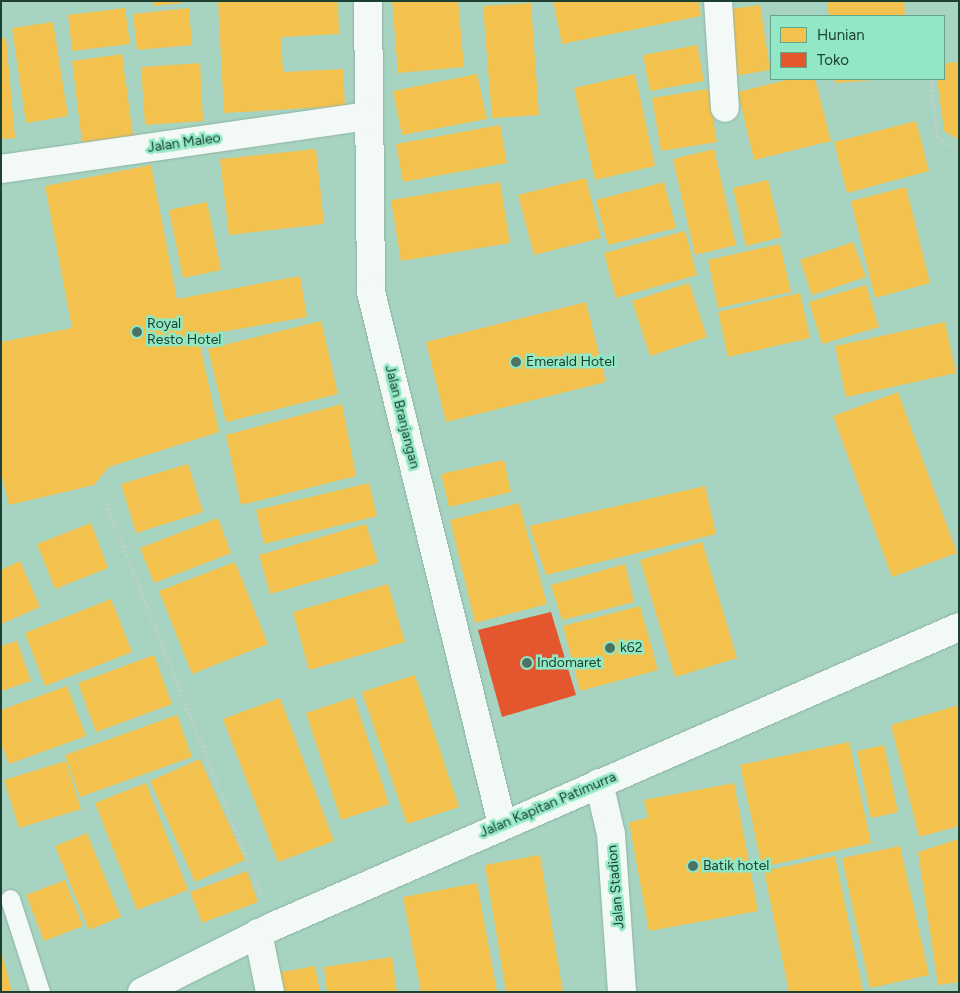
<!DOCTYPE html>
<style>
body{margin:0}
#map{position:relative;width:960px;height:993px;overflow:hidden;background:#a6d4c0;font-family:Figtree,sans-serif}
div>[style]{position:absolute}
.homes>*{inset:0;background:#f2c14e}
.shops>*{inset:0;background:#e4572e}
.path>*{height:3px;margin-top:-1.5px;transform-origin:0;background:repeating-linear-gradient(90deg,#c0cfc8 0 2.5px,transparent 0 5px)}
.roads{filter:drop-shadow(0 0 1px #8db2a3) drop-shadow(0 0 1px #8db2a3)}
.lane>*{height:19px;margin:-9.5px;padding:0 9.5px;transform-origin:9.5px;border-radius:9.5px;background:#f2f9f6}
.street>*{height:28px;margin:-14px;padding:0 14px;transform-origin:14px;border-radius:14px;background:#f2f9f6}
.secondary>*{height:28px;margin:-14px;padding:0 14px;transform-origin:14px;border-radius:14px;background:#f2f9f6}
.dots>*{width:14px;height:14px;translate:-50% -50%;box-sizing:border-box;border:2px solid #92e8c4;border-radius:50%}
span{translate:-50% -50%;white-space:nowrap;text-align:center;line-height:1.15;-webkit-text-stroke:5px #92e8c4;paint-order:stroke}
.street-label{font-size:14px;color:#1c4032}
.poi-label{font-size:14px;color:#1c4032}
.left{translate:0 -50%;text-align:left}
.frame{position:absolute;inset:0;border:2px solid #1c4032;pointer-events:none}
.legend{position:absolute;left:770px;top:15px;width:175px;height:65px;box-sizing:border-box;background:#92e8c4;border:1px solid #63a58a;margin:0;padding:6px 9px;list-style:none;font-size:15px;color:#1c4032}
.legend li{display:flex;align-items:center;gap:10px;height:25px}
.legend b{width:25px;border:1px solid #63a58a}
</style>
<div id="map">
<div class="homes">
<i style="clip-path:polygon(154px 1px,182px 1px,182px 3px,154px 6px)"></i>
<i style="clip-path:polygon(218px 1px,338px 1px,339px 34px,281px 37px,283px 72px,343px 69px,345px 106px,224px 113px)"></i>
<i style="clip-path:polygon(392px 1px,458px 1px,464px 67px,398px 73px)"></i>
<i style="clip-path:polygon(553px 1px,698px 1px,701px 16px,562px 44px)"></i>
<i style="clip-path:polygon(827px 1px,904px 1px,905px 16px,829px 16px)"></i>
<i style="clip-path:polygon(531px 3px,539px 115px,492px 118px,483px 6px)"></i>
<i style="clip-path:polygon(760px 5px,770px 70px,733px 76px,724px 10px)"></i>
<i style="clip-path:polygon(125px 8px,130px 44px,72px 51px,68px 15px)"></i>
<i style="clip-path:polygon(189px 8px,192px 45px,137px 50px,133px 14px)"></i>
<i style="clip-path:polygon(53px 22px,68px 116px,26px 123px,12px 28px)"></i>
<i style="clip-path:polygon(1px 38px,6px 38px,15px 138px,1px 139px)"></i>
<i style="clip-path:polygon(697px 45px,704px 81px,650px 91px,643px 55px)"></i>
<i style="clip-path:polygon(122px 54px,133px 136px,82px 142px,72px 61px)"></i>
<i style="clip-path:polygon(959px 61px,959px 140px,944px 131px,937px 79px,944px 79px,944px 64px)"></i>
<i style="clip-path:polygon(200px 63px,203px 121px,145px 125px,141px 67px)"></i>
<i style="clip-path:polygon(477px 74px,487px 119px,402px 135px,393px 91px)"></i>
<i style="clip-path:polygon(635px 74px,655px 166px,595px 180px,574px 88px)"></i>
<i style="clip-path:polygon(791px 79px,815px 79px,831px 141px,754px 160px,738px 92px)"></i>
<i style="clip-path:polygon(834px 79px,873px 79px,873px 80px,835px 83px)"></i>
<i style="clip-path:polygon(708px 89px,717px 142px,661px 151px,652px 98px)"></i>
<i style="clip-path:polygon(916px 121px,929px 171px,847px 193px,834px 142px)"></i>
<i style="clip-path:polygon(500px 125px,507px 163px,403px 182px,396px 144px)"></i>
<i style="clip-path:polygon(316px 149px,324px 224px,229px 235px,220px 159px)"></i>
<i style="clip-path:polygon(714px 149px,736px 245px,695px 255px,673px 159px)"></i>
<i style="clip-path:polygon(151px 165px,177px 299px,300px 276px,307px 317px,198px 336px,219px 432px,109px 467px,94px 485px,9px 505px,1px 473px,1px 342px,72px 328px,45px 186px)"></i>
<i style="clip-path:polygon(586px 178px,601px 238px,534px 255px,518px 195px)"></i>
<i style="clip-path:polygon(768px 180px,782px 237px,746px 246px,733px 188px)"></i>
<i style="clip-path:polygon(500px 182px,510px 243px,401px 261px,391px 200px)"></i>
<i style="clip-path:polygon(664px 182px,676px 228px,608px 245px,596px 200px)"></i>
<i style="clip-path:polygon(906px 187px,930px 283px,875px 298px,851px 201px)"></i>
<i style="clip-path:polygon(207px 202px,221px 270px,183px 278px,169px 210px)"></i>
<i style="clip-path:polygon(685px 231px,697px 275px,616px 298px,604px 253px)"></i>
<i style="clip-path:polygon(853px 242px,866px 277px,812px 295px,800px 260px)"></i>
<i style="clip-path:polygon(780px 244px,791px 292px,718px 308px,708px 260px)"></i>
<i style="clip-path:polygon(689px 283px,707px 337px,650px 356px,632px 301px)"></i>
<i style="clip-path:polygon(866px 285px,879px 327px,822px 344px,809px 302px)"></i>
<i style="clip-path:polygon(800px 293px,810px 338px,728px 357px,718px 312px)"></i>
<i style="clip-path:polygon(586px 302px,606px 382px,446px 422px,426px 342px)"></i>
<i style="clip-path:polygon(321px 321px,338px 394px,226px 422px,208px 349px)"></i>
<i style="clip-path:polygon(945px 322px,956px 373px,846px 397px,835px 346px)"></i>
<i style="clip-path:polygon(898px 392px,957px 553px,892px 577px,833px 416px)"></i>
<i style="clip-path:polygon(342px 404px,356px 476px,241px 505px,226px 435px)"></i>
<i style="clip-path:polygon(504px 460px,511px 492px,449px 507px,441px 474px)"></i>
<i style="clip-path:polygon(188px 464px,203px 512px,136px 533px,121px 484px)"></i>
<i style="clip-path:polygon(369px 483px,377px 516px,264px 544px,256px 510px)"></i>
<i style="clip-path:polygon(705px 486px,716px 534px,546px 575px,529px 526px)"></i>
<i style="clip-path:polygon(519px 503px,547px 604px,475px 623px,450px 520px)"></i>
<i style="clip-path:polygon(218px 518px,231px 553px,154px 583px,140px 548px)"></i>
<i style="clip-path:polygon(91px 523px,108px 568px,55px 589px,37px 544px)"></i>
<i style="clip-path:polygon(366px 524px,378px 563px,270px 594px,259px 555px)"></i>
<i style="clip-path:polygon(702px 542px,737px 658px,675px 677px,640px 560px)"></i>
<i style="clip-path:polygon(20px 561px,40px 607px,1px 624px,1px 570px)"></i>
<i style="clip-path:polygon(235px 562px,268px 644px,192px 674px,159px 591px)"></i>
<i style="clip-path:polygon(625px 564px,634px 602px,562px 620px,551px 585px)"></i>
<i style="clip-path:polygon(388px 584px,405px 642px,309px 670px,293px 612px)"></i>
<i style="clip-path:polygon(111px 599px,132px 652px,45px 686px,25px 633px)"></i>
<i style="clip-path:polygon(640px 606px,658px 670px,580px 691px,563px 626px)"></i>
<i style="clip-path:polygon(17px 641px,31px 681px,1px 691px,1px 646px)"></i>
<i style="clip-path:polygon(154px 655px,172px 704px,96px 732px,78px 683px)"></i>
<i style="clip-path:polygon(415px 675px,459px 807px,407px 824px,362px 692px)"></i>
<i style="clip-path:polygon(67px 686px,86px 736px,9px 764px,1px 743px,1px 710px)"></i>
<i style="clip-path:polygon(354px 697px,389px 804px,341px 820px,306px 713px)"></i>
<i style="clip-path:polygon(280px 698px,334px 841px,278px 862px,223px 719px)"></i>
<i style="clip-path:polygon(959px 705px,959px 826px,919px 837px,891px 725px)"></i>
<i style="clip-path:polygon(177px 715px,192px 757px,80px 797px,65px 755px)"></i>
<i style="clip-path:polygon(849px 742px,871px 843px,762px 867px,740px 765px)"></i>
<i style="clip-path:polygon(884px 745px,898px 812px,871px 818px,857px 751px)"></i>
<i style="clip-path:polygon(200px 759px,245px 860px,195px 882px,150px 781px)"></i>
<i style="clip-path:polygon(66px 761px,81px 809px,19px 828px,4px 780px)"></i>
<i style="clip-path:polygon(146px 783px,188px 890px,137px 910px,95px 803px)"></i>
<i style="clip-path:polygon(734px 783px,758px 911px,649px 931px,629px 822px,648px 818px,644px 800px)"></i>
<i style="clip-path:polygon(87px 833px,121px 917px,89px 930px,55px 846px)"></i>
<i style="clip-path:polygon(959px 839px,959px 982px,938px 985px,918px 852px)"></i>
<i style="clip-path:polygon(900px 846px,929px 975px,870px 988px,842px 858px)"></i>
<i style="clip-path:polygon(540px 855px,563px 992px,506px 992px,485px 865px)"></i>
<i style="clip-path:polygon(835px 856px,863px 991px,789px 992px,764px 871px)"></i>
<i style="clip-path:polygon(247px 871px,258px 902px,202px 923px,190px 892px)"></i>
<i style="clip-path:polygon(65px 880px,83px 926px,44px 941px,26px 895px)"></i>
<i style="clip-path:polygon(477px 883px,497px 992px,421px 992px,403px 897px)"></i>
<i style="clip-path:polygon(1px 954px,2px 954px,12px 992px,1px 992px)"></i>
<i style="clip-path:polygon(392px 957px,397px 992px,327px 992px,324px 967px)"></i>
<i style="clip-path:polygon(315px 966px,320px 992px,279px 992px,276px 973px)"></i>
</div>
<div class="shops">
<i style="clip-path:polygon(551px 612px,576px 695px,502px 717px,478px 630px)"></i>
</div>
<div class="path">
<i style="left:931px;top:79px;width:58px;rotate:84.1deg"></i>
<i style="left:937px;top:137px;width:26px;rotate:31deg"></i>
<i style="left:106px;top:503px;width:422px;rotate:68.4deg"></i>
</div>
<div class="roads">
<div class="lane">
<i style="left:10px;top:899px;width:98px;rotate:72.1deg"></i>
</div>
<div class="street">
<i style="left:368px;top:1px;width:291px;rotate:89.4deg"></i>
<i style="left:371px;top:292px;width:548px;rotate:76.17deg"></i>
<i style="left:718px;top:1px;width:107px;rotate:86.3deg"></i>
<i style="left:1px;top:169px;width:370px;rotate:-8.2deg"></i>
<i style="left:599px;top:783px;width:52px;rotate:76.8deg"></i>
<i style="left:611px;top:834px;width:158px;rotate:86deg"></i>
<i style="left:258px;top:933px;width:60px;rotate:78.5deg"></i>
</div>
<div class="secondary">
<i style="left:142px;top:992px;width:148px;rotate:-26.6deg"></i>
<i style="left:274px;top:926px;width:747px;rotate:-23.58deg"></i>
</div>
</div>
<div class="dots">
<i style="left:137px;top:332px;background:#4c7464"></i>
<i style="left:516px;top:362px;background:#4c7464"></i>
<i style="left:610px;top:648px;background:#4c7464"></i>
<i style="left:527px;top:663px;background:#4c7464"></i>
<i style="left:693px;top:866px;background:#4c7464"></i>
</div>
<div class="street-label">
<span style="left:184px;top:143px;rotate:-8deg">Jalan Maleo</span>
<span style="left:402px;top:417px;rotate:76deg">Jalan Branjangan</span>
<span style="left:548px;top:805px;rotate:-23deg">Jalan Kapitan Patimurra</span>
<span style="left:616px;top:887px;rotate:-95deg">Jalan Stadion</span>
</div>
<div class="poi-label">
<span class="left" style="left:147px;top:332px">Royal<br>Resto Hotel</span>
<span class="left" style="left:526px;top:362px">Emerald Hotel</span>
<span class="left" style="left:620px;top:648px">k62</span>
<span class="left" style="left:537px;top:663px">Indomaret</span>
<span class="left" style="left:703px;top:866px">Batik hotel</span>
</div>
<div class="frame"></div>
<ul class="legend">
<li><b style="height:14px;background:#f2c14e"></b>Hunian</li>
<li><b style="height:14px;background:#e4572e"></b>Toko</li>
</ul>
</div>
